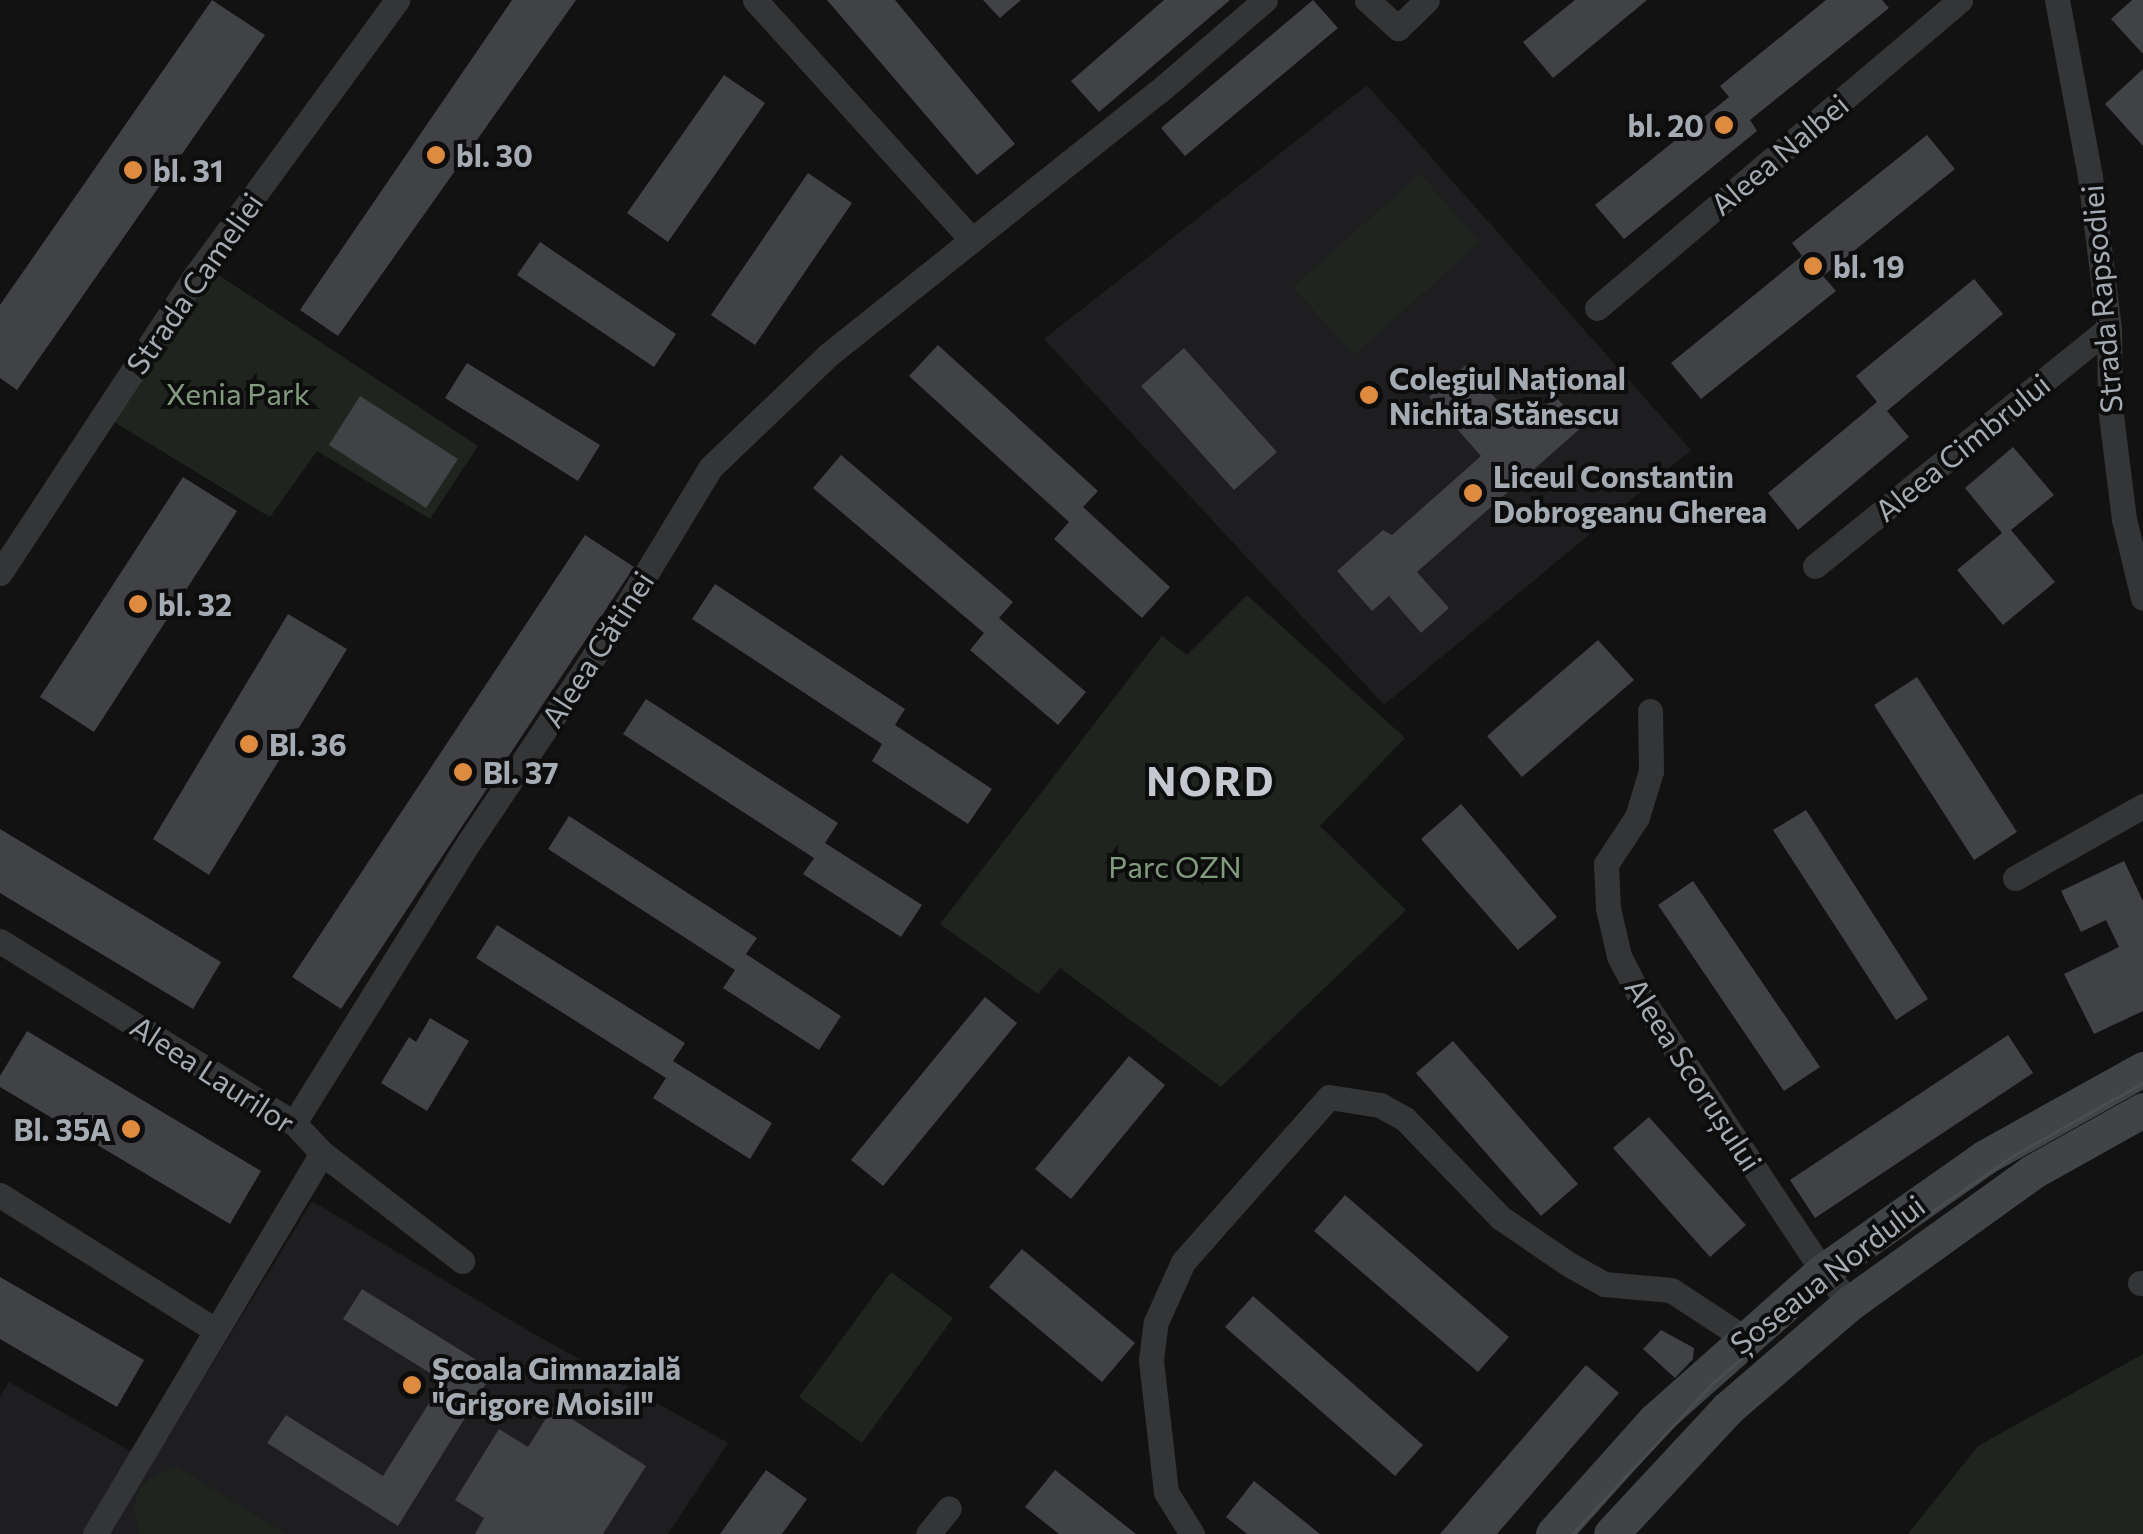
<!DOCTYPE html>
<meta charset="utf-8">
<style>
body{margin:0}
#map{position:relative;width:2143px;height:1534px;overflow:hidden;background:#121213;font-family:Commissioner,sans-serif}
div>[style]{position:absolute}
.built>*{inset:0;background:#1e1e20}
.green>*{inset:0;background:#1f251e}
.building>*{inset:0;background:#414246}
.street>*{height:25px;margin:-12.5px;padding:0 12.5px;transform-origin:12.5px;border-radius:12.5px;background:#333537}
.secondary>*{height:35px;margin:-17.5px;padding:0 17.5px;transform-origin:17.5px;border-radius:17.5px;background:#414447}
.tram>*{height:2.5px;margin:-1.25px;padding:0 1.25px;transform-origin:1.25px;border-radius:1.25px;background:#4a4d50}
.dots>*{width:28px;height:28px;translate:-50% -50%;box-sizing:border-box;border:5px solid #0d0d0e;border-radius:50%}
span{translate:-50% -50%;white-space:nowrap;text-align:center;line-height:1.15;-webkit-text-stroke:8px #0d0d0e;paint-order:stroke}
.poi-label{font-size:30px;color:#a5abb2;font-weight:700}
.right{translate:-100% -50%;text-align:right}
.left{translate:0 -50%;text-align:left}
.street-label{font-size:30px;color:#a5abb2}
.park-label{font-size:30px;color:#819b7d}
.district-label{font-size:40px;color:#c5c9cf;font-weight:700;letter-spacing:2.5px}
</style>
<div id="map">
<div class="built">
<i style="clip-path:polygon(1367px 85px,1691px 450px,1384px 705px,1044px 339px)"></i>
<i style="clip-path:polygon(312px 1201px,522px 1327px,728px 1443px,668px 1534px,109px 1534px)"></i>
<i style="clip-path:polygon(9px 1382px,134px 1453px,84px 1534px,0 1534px,0 1397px)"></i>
</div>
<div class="green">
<i style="clip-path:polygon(1420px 174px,1480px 242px,1354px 355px,1293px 287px)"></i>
<i style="clip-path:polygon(211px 270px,478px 446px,430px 519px,317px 451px,270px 517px,114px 422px)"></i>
<i style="clip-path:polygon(1247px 595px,1405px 738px,1320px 826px,1406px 910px,1221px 1087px,1060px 968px,1038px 994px,940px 924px,1162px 636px,1187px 655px)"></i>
<i style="clip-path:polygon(891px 1272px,953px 1318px,862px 1443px,799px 1397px)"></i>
<i style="clip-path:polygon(2143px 1354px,2143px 1534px,1908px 1534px,1978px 1446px)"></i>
<i style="clip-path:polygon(177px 1467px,286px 1534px,139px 1534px,134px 1507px,140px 1488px,159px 1473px)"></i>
</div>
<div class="building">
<i style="clip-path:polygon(212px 0,265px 35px,17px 390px,0 378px,0 305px)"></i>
<i style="clip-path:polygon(512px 0,576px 0,338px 336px,300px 310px)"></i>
<i style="clip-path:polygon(827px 0,895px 0,1015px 144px,977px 175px)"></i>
<i style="clip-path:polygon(983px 0,1021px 0,1000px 18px)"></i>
<i style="clip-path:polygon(1164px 0,1230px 0,1099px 112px,1071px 81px)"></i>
<i style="clip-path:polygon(1313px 0,1338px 28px,1185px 156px,1161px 128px)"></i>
<i style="clip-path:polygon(1575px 0,1647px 0,1553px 78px,1523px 42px)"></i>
<i style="clip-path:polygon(1826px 0,1882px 0,1889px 8px,1750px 120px,1757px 131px,1624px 239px,1595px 205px,1729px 97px,1720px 86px)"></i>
<i style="clip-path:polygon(2132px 0,2143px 0,2143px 54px,2111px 19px)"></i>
<i style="clip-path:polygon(2143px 69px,2143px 146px,2105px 104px)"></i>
<i style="clip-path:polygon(724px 75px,765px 103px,668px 242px,627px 213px)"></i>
<i style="clip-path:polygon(1927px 135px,1955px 169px,1823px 276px,1836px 291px,1701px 399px,1671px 363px,1802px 256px,1792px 243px)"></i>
<i style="clip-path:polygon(808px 173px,852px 203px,755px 345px,711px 315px)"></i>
<i style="clip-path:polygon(540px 242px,676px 334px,654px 367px,517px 275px)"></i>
<i style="clip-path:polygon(1974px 279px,2003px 314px,1887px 411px,1909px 437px,1798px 530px,1768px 493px,1877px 402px,1856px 376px)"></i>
<i style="clip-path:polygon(938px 345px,1098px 491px,1083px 507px,1170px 587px,1142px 618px,1054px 539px,1069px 522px,909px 376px)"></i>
<i style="clip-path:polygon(1184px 348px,1277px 452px,1234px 490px,1141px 386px)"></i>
<i style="clip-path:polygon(467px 363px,600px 445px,578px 481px,445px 398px)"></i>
<i style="clip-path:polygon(1466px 365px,1521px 427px,1556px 397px,1582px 427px,1417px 572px,1449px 608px,1421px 633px,1389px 596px,1372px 611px,1337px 571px,1383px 530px,1392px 535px,1481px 456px,1429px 397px)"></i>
<i style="clip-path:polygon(360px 396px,458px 459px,426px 508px,329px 445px)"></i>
<i style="clip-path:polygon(2013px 447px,2054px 495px,2011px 530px,2055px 582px,2003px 625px,1957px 570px,2002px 533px,1965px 488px)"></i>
<i style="clip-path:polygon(841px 455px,1013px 602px,999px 618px,1086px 692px,1058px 725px,970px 650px,984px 633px,813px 488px)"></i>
<i style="clip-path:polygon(183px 477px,237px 511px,94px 732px,40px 697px)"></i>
<i style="clip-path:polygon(585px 535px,634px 567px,341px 1009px,292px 977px)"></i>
<i style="clip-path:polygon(715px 584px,905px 709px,895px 725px,992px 789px,968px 824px,872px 761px,882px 744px,692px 619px)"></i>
<i style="clip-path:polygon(288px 614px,347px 649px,209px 875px,153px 839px)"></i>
<i style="clip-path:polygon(1598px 640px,1634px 680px,1522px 777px,1487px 736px)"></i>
<i style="clip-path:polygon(1917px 677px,2017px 832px,1974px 860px,1874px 705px)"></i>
<i style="clip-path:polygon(646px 699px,838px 823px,825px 843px,922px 905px,901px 937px,803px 874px,814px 858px,623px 734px)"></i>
<i style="clip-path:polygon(1461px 804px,1557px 917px,1518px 950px,1421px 839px)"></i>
<i style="clip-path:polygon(1806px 810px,1928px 999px,1896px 1020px,1773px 830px)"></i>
<i style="clip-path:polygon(569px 816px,757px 938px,746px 954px,841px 1016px,819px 1050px,723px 988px,735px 970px,548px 849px)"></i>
<i style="clip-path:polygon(0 829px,221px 962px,193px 1009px,0 893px)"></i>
<i style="clip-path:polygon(2124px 861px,2143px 901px,2143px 1011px,2094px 1034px,2064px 974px,2119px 947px,2106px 920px,2081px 932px,2061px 891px)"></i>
<i style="clip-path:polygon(1693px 881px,1820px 1067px,1784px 1091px,1658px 905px)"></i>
<i style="clip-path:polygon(497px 925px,685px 1043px,673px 1061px,772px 1123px,750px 1159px,653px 1098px,666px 1078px,476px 958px)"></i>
<i style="clip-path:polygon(985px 997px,1017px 1023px,883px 1186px,851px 1160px)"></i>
<i style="clip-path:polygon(430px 1018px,469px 1041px,427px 1111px,381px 1083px,409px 1037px,416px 1042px)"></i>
<i style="clip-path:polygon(27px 1031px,261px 1171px,230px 1224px,0 1087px,0 1076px)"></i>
<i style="clip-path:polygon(2008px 1035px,2033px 1073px,1815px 1218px,1790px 1180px)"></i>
<i style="clip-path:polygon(1453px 1041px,1578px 1184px,1541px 1216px,1416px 1073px)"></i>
<i style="clip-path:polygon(1129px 1056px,1165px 1085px,1071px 1199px,1035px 1169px)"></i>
<i style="clip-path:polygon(1649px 1117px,1746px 1225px,1710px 1257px,1613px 1148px)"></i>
<i style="clip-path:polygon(1345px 1195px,1509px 1337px,1478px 1372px,1314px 1231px)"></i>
<i style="clip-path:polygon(1022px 1249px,1135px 1343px,1102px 1382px,989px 1287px)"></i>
<i style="clip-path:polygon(0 1277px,144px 1360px,117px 1407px,0 1339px)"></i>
<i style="clip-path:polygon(362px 1289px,494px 1371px,398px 1526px,267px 1443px,286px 1415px,383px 1476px,443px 1381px,343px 1319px)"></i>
<i style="clip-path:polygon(1253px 1296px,1423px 1445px,1395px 1476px,1225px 1327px)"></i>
<i style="clip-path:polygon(1661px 1330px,1694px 1348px,1693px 1359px,1675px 1378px,1643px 1349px)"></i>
<i style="clip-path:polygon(1586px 1365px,1619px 1393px,1497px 1534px,1440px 1534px)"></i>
<i style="clip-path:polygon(553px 1407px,646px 1466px,603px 1534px,475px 1534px,484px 1518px,455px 1500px,499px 1429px,528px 1447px)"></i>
<i style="clip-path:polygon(766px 1470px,807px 1499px,782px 1534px,720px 1534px)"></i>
<i style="clip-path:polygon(1055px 1470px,1136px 1534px,1059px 1534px,1025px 1507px)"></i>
<i style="clip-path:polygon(1254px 1481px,1320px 1534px,1247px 1534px,1226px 1517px)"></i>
</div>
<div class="street">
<i style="left:755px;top:0;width:322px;rotate:47.9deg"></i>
<i style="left:1367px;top:0;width:42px;rotate:42.1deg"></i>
<i style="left:1398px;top:28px;width:40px;rotate:-44deg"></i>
<i style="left:2057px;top:0;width:179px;rotate:79.4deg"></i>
<i style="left:2090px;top:176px;width:153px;rotate:82.9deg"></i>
<i style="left:2109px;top:328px;width:79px;rotate:89.3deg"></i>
<i style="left:2110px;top:407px;width:113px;rotate:82.9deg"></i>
<i style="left:2124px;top:519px;width:81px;rotate:76.5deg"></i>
<i style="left:1597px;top:308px;width:476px;rotate:-40.3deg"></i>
<i style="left:1815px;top:566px;width:378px;rotate:-39deg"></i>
<i style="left:0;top:573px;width:352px;rotate:-56.7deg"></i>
<i style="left:193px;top:279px;width:346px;rotate:-53.8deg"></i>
<i style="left:1650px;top:711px;width:60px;rotate:89deg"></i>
<i style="left:1651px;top:771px;width:48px;rotate:106.9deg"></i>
<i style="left:1637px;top:817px;width:56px;rotate:123.4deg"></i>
<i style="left:1606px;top:864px;width:44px;rotate:87.4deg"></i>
<i style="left:1608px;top:908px;width:49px;rotate:77.1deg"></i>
<i style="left:1619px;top:956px;width:42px;rotate:62.8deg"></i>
<i style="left:1638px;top:993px;width:325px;rotate:56.4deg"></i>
<i style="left:1818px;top:1264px;width:50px;rotate:50.6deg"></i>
<i style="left:2015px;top:878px;width:147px;rotate:-29.4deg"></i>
<i style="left:0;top:941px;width:346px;rotate:31.8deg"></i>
<i style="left:294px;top:1123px;width:41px;rotate:47deg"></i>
<i style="left:322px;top:1153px;width:177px;rotate:37.6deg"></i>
<i style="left:294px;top:1123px;width:331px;rotate:-58.1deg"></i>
<i style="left:469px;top:842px;width:258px;rotate:-56.1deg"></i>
<i style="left:613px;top:628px;width:188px;rotate:-58.7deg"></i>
<i style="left:711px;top:467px;width:162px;rotate:-43.7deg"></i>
<i style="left:828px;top:355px;width:422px;rotate:-38.6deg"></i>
<i style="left:1158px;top:92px;width:141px;rotate:-40.7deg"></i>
<i style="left:0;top:1195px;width:254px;rotate:32.1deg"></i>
<i style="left:2140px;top:1283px;width:3px"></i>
<i style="left:95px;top:1534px;width:443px;rotate:-59.2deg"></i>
<i style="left:928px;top:1534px;width:33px;rotate:-51deg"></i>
<i style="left:1192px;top:1534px;width:49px;rotate:-121.8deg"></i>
<i style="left:1166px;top:1492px;width:133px;rotate:-96.5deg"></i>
<i style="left:1151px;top:1360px;width:38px;rotate:-83deg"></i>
<i style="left:1156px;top:1322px;width:66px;rotate:-65.8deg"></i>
<i style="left:1183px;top:1262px;width:220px;rotate:-48.5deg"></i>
<i style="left:1329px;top:1097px;width:52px;rotate:8.9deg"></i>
<i style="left:1380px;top:1105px;width:29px;rotate:29deg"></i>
<i style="left:1405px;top:1119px;width:138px;rotate:45.9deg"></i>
<i style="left:1501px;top:1218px;width:83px;rotate:34.3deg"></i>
<i style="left:1570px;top:1265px;width:39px;rotate:29deg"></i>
<i style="left:1604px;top:1284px;width:67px;rotate:5.1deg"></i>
<i style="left:1671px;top:1290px;width:87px;rotate:33.3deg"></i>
</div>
<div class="secondary">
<i style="left:1553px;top:1534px;width:153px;rotate:-48.2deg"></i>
<i style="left:1655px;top:1420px;width:225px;rotate:-41.6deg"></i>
<i style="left:1823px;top:1271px;width:198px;rotate:-35.1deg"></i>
<i style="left:1985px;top:1157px;width:181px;rotate:-29.1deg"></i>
<i style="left:1611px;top:1534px;width:171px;rotate:-47.1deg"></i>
<i style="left:1727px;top:1409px;width:162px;rotate:-40.8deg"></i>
<i style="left:1850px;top:1303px;width:224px;rotate:-35.7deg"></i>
<i style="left:2032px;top:1172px;width:127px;rotate:-29.2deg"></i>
</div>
<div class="tram">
<i style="left:1572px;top:1534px;width:207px;rotate:-47deg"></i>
<i style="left:1713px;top:1383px;width:168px;rotate:-40.4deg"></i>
<i style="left:1841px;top:1274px;width:210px;rotate:-34.5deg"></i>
<i style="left:2014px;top:1155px;width:148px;rotate:-29.2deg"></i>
</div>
<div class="dots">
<i style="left:1724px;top:125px;background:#de8a3f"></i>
<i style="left:436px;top:155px;background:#de8a3f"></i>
<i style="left:133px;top:170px;background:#de8a3f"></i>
<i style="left:1813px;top:266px;background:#de8a3f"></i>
<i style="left:1369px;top:395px;background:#de8a3f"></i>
<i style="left:1473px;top:493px;background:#de8a3f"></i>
<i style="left:138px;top:604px;background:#de8a3f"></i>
<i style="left:249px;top:744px;background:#de8a3f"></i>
<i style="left:463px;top:772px;background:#de8a3f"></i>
<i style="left:131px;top:1129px;background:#de8a3f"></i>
<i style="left:412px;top:1385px;background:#de8a3f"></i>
</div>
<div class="poi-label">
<span class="right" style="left:1704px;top:125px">bl. 20</span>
<span class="left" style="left:456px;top:155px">bl. 30</span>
<span class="left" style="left:153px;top:170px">bl. 31</span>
<span class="left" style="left:1833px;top:266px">bl. 19</span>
<span class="left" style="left:1389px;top:395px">Colegiul Național<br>Nichita Stănescu</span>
<span class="left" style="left:1493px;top:493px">Liceul Constantin<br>Dobrogeanu Gherea</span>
<span class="left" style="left:158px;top:604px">bl. 32</span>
<span class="left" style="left:269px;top:744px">Bl. 36</span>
<span class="left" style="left:483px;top:772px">Bl. 37</span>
<span class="right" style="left:111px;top:1129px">Bl. 35A</span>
<span class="left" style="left:432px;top:1385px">Școala Gimnazială<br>"Grigore Moisil"</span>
</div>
<div class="street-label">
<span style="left:1779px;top:154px;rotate:-40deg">Aleea Nalbei</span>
<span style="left:194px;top:283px;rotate:-55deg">Strada Cameliei</span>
<span style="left:2101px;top:299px;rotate:-95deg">Strada Rapsodiei</span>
<span style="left:1962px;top:447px;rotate:-39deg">Aleea Cimbrului</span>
<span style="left:597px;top:649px;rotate:-57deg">Aleea Cătinei</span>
<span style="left:213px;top:1074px;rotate:33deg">Aleea Laurilor</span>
<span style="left:1694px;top:1074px;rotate:57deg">Aleea Scorușului</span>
<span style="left:1827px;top:1274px;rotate:-38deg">Șoseaua Nordului</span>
</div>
<div class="park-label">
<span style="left:238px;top:393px">Xenia Park</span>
<span style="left:1175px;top:866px">Parc OZN</span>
</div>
<div class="district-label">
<span style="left:1211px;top:780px">NORD</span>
</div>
</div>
